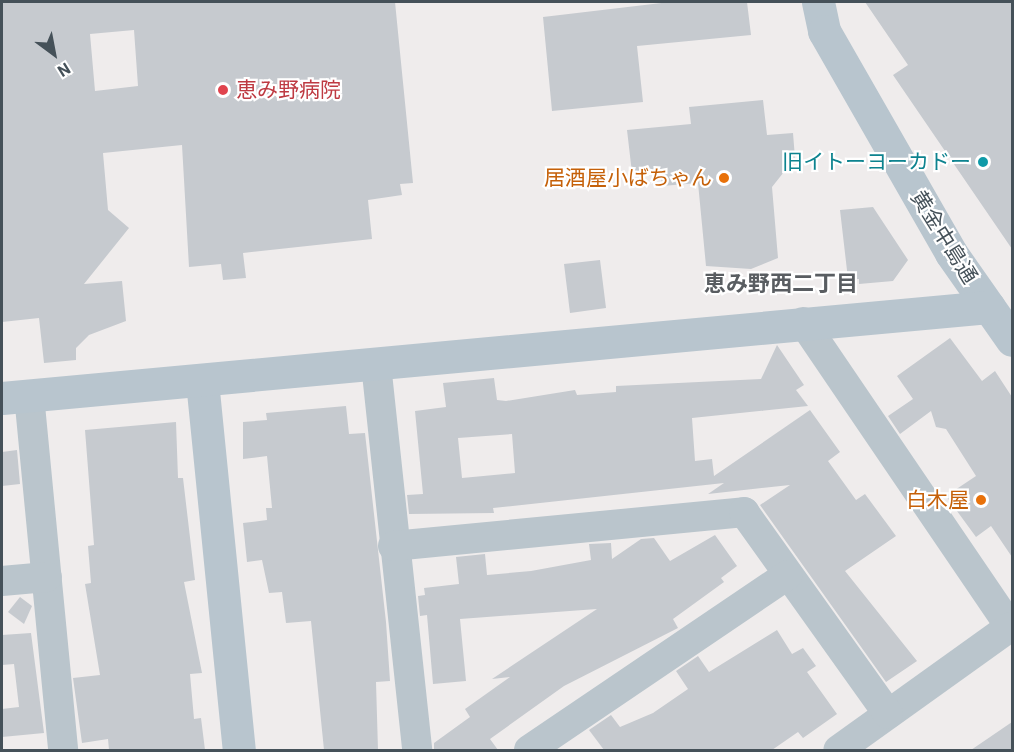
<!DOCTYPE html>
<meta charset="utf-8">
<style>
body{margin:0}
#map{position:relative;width:1014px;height:752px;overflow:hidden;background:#efecec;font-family:Roboto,"Noto Sans JP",sans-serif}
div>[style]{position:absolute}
.building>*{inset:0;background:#c6cacf}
.street>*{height:30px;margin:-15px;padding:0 15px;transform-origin:15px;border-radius:15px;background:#bac5cc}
.secondary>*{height:33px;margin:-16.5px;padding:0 16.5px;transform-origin:16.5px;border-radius:16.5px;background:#b8c5ce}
.dots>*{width:16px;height:16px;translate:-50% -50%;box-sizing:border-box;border:3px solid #fff;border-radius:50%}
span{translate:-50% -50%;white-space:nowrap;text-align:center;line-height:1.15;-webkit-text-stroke:4.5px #fff;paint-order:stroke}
.health-label{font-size:21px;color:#be3a42}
.left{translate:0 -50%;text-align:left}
.culture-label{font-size:21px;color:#0d838f}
.right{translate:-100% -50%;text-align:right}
.food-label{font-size:21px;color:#c56008}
.street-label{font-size:21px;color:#455159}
.neighbourhood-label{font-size:22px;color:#595d61;font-weight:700}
.frame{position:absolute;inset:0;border:3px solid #455159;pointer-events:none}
.north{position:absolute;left:24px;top:24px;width:60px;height:60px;-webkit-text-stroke:4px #fff;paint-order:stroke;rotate:148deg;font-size:16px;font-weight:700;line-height:24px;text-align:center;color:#455159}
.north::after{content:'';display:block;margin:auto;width:21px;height:27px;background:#455159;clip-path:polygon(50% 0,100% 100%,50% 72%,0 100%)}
</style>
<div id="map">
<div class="building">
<i style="clip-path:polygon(evenodd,2px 2px,395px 2px,413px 183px,400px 184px,402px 195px,368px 200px,372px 239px,243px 253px,246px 278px,223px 280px,221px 264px,189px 267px,182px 145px,103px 153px,108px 210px,129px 228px,84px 284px,122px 281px,126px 321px,89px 335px,76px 348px,76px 360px,44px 363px,39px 318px,2px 322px,2px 2px,134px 30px,138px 86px,95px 91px,90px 34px,134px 30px)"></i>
<i style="clip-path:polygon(670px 2px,747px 2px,751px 35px,637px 46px,643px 102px,552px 111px,543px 17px)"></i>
<i style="clip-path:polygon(865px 2px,1012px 2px,1012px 249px,893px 75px,908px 65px)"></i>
<i style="clip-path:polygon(763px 100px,767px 135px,793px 133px,795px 158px,772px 187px,778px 258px,751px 269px,706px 266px,698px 183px,662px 186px,660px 170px,632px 173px,627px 130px,691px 124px,689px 107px)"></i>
<i style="clip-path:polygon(873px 207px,908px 260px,893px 281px,859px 284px,859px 279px,848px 279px,840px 210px)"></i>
<i style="clip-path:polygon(600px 260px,606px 308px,570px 313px,564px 264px)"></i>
<i style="clip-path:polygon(950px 338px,982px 381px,995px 371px,1012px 397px,1012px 557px,991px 526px,976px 537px,946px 496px,976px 476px,946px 429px,936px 427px,931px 411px,900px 434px,888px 416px,913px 399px,897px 376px)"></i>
<i style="clip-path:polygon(evenodd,777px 345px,804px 385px,796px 390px,808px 406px,692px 418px,695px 461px,712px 459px,714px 476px,810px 410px,840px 452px,828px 461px,856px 500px,865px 494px,896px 536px,845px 571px,917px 661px,886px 682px,760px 505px,790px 485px,708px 494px,724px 483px,493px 508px,494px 513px,409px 514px,407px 495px,423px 494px,415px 411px,446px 407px,443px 383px,494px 378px,497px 400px,506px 401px,575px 390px,577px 395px,616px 392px,616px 386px,761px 379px,777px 345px,512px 434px,515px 473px,462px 478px,458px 438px,512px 434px)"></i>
<i style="clip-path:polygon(346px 406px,349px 434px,365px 433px,386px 622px,390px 681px,376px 682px,378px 750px,324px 750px,311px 621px,286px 623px,282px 592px,269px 593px,262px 560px,247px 562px,243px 523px,267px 520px,266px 508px,272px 508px,267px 456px,243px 459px,243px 422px,267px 420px,266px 413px)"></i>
<i style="clip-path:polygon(176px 422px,178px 478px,183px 478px,195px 580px,184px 582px,202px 673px,190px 674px,194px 719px,201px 718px,205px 750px,109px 750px,108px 739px,82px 743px,73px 678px,100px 675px,85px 584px,91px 583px,88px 546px,94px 545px,85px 430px)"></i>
<i style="clip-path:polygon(17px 450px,20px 484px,2px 486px,2px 452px)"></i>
<i style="clip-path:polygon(715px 535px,737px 566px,721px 578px,724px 582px,673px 619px,678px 628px,564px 686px,490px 739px,498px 750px,434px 750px,434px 743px,470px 717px,465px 709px,510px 677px,492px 679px,597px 609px,460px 619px,466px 681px,433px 684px,427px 615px,420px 616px,418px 596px,425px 595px,424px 588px,459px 584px,456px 557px,485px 554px,487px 575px,531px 571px,591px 560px,589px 544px,611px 543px,612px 559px,641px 539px,654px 538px,670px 561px)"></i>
<i style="clip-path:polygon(20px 597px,32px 606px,24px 624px,8px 612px)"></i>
<i style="clip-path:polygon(777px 630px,792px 654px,803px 648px,816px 666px,807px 672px,837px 714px,803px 738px,798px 732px,772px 750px,604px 750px,589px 730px,611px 715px,620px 727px,653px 713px,688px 689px,676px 671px,698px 656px,709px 672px)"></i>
<i style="clip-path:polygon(31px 633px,44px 733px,2px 737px,2px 709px,19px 707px,14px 664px,2px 665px,2px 635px)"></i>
<i style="clip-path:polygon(1012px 722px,1012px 750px,971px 750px)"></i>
</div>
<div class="street">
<i style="left:803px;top:322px;width:369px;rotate:55.8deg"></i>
<i style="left:1010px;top:627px;width:211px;rotate:144.4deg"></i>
<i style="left:376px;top:364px;width:388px;rotate:83.9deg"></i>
<i style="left:29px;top:395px;width:357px;rotate:84.5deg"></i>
<i style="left:393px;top:546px;width:353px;rotate:-5.5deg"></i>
<i style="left:744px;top:512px;width:248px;rotate:54.5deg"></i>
<i style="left:2px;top:581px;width:45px;rotate:-5.1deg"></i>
<i style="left:529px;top:750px;width:312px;rotate:-34.1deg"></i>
</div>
<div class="secondary">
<i style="left:818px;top:2px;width:30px;rotate:78deg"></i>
<i style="left:824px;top:31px;width:256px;rotate:60.2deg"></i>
<i style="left:951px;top:253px;width:106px;rotate:55deg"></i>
<i style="left:202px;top:381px;width:371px;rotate:84.3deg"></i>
<i style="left:2px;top:398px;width:991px;rotate:-5.27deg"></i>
</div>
<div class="dots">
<i style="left:223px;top:90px;background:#e0444e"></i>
<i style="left:983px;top:162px;background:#0f9aa8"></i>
<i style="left:724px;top:178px;background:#e8710a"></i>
<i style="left:981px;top:500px;background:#e8710a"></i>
</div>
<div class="health-label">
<span class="left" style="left:236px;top:90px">恵み野病院</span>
</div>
<div class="culture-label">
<span class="right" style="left:971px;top:162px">旧イトーヨーカドー</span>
</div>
<div class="food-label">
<span class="right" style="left:712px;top:178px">居酒屋小ばちゃん</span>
<span class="right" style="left:969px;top:500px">白木屋</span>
</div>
<div class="street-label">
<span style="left:944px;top:237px;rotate:58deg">黄金中島通</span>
</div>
<div class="neighbourhood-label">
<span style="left:781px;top:284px">恵み野西二丁目</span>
</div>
<div class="frame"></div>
<div class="north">N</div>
</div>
